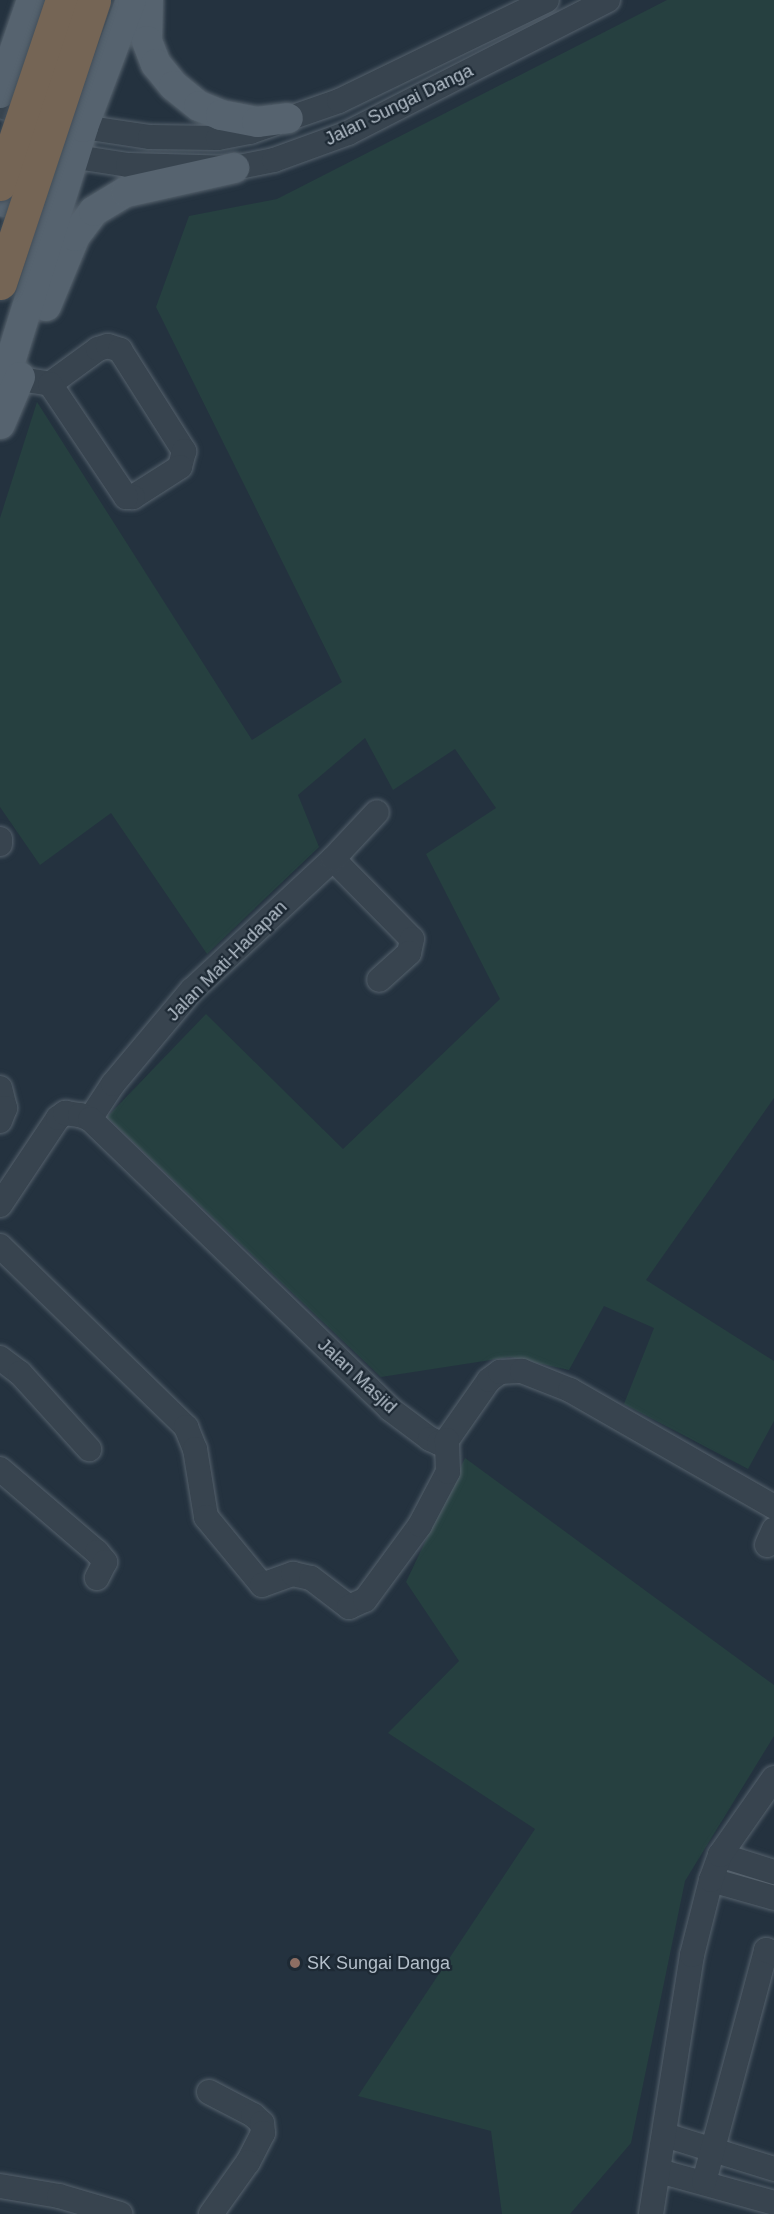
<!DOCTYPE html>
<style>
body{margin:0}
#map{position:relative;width:774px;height:2214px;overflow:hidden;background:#24323f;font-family:Arial,sans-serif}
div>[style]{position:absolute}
.green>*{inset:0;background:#264040}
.roads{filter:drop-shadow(0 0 2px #56626d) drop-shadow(0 0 2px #56626d)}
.minor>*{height:24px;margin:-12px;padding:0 12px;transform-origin:12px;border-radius:12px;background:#38444f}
.major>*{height:30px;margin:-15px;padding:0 15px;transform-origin:15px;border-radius:15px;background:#56636f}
.bridges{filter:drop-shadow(0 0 2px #434f5a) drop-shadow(0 0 2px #434f5a)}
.highway-bridge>*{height:33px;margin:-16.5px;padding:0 16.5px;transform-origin:16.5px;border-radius:16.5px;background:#756555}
.dots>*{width:16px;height:16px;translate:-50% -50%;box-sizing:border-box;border:3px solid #1d2934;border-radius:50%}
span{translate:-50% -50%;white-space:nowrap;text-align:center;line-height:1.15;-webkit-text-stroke:4.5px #1d2934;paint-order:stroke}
.street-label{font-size:18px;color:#b4bfca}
.poi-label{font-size:18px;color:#b4bfca}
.left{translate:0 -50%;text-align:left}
</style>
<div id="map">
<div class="green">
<i style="clip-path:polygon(667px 0,774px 0,774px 1098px,646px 1280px,774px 1361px,774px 1421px,748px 1469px,624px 1404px,654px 1328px,604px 1306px,569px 1370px,510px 1357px,381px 1377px,107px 1117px,206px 1014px,343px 1149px,500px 999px,426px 854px,496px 808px,455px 749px,393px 790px,365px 738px,298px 795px,319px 847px,207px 954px,111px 813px,40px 865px,0 807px,0 518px,37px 402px,252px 740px,342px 682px,156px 307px,189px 216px,277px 199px)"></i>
<i style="clip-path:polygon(465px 1458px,774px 1685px,774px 1736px,685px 1881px,631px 2143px,570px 2214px,502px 2214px,491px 2131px,358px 2096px,535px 1829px,388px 1733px,459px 1661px,406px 1582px)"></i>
</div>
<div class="roads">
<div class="minor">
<i style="left:0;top:106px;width:86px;rotate:14.2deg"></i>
<i style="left:83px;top:127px;width:68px;rotate:8.5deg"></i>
<i style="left:150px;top:137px;width:68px;rotate:0.8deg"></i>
<i style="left:218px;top:138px;width:33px;rotate:-11deg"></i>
<i style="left:250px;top:132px;width:94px;rotate:-19.2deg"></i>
<i style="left:339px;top:101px;width:231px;rotate:-25.9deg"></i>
<i style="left:57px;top:154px;width:72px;rotate:8.8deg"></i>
<i style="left:128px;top:165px;width:106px;rotate:1.6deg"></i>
<i style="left:234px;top:168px;width:41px;rotate:-11.3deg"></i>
<i style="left:274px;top:160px;width:79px;rotate:-20deg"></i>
<i style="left:348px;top:133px;width:292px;rotate:-27.1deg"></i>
<i style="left:20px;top:379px;width:30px;rotate:9deg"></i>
<i style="left:50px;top:384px;width:59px;rotate:-36.1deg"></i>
<i style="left:98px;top:349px;width:10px;rotate:-17deg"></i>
<i style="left:108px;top:346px;width:13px;rotate:18deg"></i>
<i style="left:120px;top:350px;width:120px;rotate:57.6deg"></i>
<i style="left:184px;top:451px;width:16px;rotate:104deg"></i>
<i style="left:180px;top:467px;width:56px;rotate:147.4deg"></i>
<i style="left:133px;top:497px;width:7px;rotate:180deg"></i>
<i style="left:126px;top:497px;width:136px;rotate:-123.9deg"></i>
<i style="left:0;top:839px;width:5px;rotate:90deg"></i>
<i style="left:333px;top:859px;width:112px;rotate:45.4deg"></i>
<i style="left:412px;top:939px;width:14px;rotate:102deg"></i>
<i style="left:409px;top:953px;width:40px;rotate:138deg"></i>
<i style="left:0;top:1088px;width:21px;rotate:76deg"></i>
<i style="left:5px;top:1108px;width:14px;rotate:111deg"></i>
<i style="left:90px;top:1119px;width:42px;rotate:-56.7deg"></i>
<i style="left:113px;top:1084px;width:123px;rotate:-50deg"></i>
<i style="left:192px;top:990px;width:192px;rotate:-42.9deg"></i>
<i style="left:333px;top:859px;width:64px;rotate:-46.9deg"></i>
<i style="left:0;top:1205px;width:105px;rotate:-56.3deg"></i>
<i style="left:58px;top:1118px;width:9px;rotate:-36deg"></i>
<i style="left:65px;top:1113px;width:15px;rotate:8deg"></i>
<i style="left:80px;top:1115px;width:11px;rotate:22deg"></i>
<i style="left:90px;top:1119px;width:417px;rotate:44deg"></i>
<i style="left:390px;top:1409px;width:50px;rotate:36.9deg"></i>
<i style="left:430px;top:1439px;width:10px;rotate:24deg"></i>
<i style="left:439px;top:1443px;width:9px;rotate:-21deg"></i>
<i style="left:447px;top:1440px;width:73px;rotate:-55deg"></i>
<i style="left:489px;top:1380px;width:14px;rotate:-36deg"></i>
<i style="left:500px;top:1372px;width:22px;rotate:-3deg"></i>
<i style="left:522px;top:1371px;width:52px;rotate:21.6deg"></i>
<i style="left:570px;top:1390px;width:235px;rotate:29.8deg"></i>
<i style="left:0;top:1246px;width:260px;rotate:44.2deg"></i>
<i style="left:186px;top:1427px;width:24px;rotate:68deg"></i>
<i style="left:195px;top:1449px;width:69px;rotate:80.8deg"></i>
<i style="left:206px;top:1517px;width:88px;rotate:50.5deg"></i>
<i style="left:262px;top:1585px;width:33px;rotate:-20deg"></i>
<i style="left:293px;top:1574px;width:18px;rotate:13deg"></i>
<i style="left:311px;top:1578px;width:48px;rotate:37.3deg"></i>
<i style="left:349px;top:1607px;width:17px;rotate:-24deg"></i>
<i style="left:365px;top:1600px;width:93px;rotate:-53.7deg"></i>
<i style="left:420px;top:1525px;width:60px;rotate:-62.2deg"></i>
<i style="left:448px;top:1472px;width:32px;rotate:-92deg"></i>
<i style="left:0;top:1358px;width:25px;rotate:37deg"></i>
<i style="left:20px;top:1373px;width:103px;rotate:47.8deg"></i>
<i style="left:0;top:1469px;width:128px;rotate:40.6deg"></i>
<i style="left:97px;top:1552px;width:13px;rotate:51deg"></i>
<i style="left:105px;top:1562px;width:18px;rotate:117deg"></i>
<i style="left:767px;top:1545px;width:17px;rotate:-66deg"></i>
<i style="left:720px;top:1855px;width:57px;rotate:17.5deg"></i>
<i style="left:711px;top:1880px;width:66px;rotate:15.9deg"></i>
<i style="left:209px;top:2092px;width:50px;rotate:27.6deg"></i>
<i style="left:253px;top:2115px;width:12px;rotate:42deg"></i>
<i style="left:262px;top:2123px;width:10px;rotate:84deg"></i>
<i style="left:263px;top:2133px;width:33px;rotate:117deg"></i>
<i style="left:248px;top:2162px;width:64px;rotate:125.4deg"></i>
<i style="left:665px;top:2135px;width:114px;rotate:17.3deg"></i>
<i style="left:659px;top:2171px;width:119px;rotate:15.5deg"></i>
<i style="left:704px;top:2182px;width:240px;rotate:-75deg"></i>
<i style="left:766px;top:1950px;width:9px;rotate:21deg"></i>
<i style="left:0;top:2186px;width:60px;rotate:9.6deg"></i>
<i style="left:59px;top:2196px;width:64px;rotate:16.4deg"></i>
<i style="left:651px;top:2214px;width:262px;rotate:-81deg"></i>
<i style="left:692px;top:1955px;width:77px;rotate:-75.8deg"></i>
<i style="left:711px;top:1880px;width:27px;rotate:-70deg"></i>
<i style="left:720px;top:1855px;width:94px;rotate:-55deg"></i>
</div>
<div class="major">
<i style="left:148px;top:0;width:41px;rotate:91.4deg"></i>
<i style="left:147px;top:41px;width:25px;rotate:69deg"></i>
<i style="left:156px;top:64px;width:28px;rotate:51deg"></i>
<i style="left:174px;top:86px;width:32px;rotate:39deg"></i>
<i style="left:199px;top:106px;width:24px;rotate:22deg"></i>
<i style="left:221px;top:115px;width:37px;rotate:11deg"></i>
<i style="left:257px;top:122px;width:31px;rotate:-7deg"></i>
<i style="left:22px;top:31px;width:33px;rotate:67deg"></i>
<i style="left:35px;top:61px;width:25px;rotate:45deg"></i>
<i style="left:0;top:93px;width:98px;rotate:-71deg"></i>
<i style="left:0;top:201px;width:31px;rotate:13deg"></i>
<i style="left:30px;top:208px;width:20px;rotate:49deg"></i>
<i style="left:46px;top:306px;width:76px;rotate:-67.5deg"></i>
<i style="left:75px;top:236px;width:31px;rotate:-53deg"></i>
<i style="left:94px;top:211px;width:37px;rotate:-31deg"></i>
<i style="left:126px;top:192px;width:111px;rotate:-12.5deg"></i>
<i style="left:0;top:394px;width:280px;rotate:-72.7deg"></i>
<i style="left:83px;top:127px;width:136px;rotate:-69.3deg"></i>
<i style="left:0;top:424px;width:51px;rotate:-66.9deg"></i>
</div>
</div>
<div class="bridges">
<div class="highway-bridge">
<i style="left:0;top:184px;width:194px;rotate:-71.4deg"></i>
<i style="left:0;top:283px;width:298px;rotate:-71.6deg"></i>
</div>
</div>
<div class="dots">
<i style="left:295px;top:1963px;background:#8d6e63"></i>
</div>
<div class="street-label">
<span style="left:399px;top:105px;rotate:-26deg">Jalan Sungai Danga</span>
<span style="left:227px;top:961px;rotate:-45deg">Jalan Mati-Hadapan</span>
<span style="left:357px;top:1376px;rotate:43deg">Jalan Masjid</span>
</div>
<div class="poi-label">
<span class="left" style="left:307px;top:1963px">SK Sungai Danga</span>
</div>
</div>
